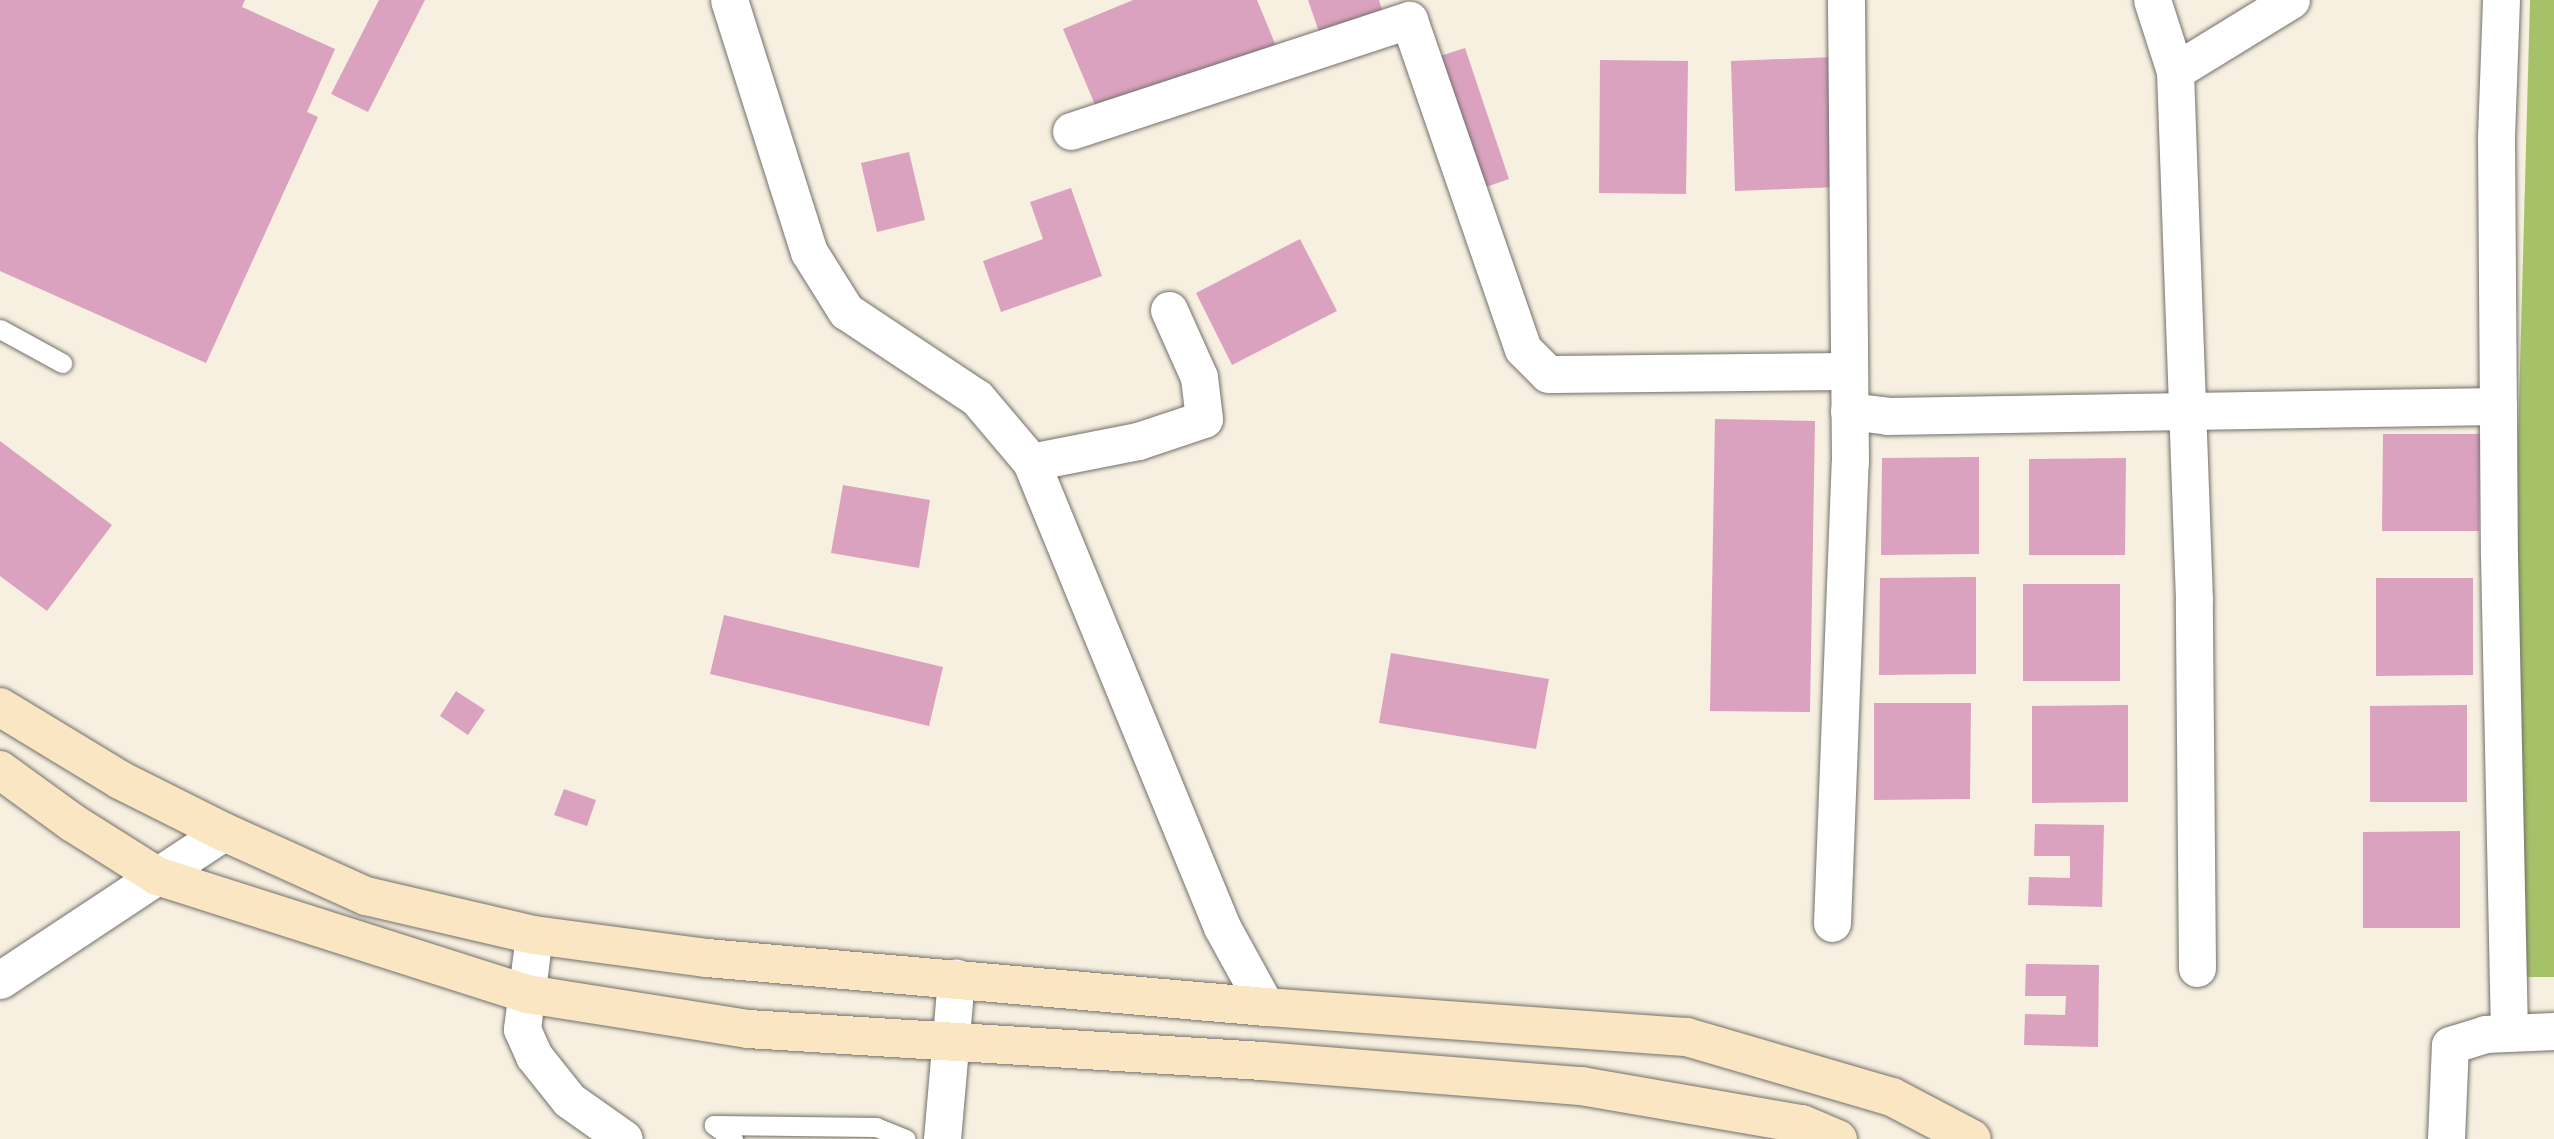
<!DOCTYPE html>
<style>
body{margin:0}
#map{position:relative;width:2554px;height:1139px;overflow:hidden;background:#f7efe0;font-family:"Libre Bodoni",serif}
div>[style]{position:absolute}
.green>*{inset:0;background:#a6c269}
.building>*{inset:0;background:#dba2c0}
.roads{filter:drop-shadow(0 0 2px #72706a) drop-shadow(0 0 2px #72706a)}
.service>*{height:19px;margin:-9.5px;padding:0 9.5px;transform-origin:9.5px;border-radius:9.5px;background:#fff}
.minor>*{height:37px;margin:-18.5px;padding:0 18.5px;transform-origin:18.5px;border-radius:18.5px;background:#fff}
.secondary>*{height:38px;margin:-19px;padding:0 19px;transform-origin:19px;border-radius:19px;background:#fbe6c4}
span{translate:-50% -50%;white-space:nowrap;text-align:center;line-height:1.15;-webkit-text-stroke:7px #fff;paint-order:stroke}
</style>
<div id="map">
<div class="green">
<i style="clip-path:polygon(2530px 0,2554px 0,2554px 977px,2523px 977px,2516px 515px)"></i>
</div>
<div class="building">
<i style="clip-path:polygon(0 0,245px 0,242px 7px,335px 49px,307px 112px,318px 117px,206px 363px,0 271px)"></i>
<i style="clip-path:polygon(379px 0,425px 0,368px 112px,331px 94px)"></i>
<i style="clip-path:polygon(1133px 0,1257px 0,1276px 46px,1101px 119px,1063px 29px)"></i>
<i style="clip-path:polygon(1308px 0,1379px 0,1382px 10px,1319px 32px)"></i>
<i style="clip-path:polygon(1465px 48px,1509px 179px,1483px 188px,1440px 56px)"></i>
<i style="clip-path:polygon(1835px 57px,1840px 187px,1735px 191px,1731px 61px)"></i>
<i style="clip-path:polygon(1600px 60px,1688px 61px,1686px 194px,1599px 193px)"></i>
<i style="clip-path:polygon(909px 152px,925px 220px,877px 232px,861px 163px)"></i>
<i style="clip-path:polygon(1071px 188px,1102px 276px,1001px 312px,983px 261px,1043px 239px,1030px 202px)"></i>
<i style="clip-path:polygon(1300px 239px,1337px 311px,1232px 365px,1196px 293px)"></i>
<i style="clip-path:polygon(1715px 419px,1815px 421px,1810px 712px,1710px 711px)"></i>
<i style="clip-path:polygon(2383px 434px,2480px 434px,2479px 531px,2382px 531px)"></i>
<i style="clip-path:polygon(0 441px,112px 525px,47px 611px,0 576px)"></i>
<i style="clip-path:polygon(1979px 457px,1979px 554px,1881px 555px,1882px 458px)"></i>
<i style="clip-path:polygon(2126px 458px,2125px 555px,2029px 555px,2029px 459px)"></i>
<i style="clip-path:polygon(843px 485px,930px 500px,919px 568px,831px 553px)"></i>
<i style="clip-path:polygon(1976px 577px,1976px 674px,1879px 675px,1880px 578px)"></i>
<i style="clip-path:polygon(2376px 578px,2473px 578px,2473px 675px,2376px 676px)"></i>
<i style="clip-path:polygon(2023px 584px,2120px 584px,2120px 681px,2023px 681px)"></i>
<i style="clip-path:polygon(724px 615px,943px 667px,929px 726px,710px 674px)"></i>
<i style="clip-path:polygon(1391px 653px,1549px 679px,1536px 749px,1379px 723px)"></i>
<i style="clip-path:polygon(456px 691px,485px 710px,468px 735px,440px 716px)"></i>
<i style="clip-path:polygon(1874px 703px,1971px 703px,1970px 799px,1874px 800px)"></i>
<i style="clip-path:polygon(2128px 705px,2128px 802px,2032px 803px,2032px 706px)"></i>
<i style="clip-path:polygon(2467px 705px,2467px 802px,2370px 802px,2370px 706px)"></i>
<i style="clip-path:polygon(564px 789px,596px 800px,587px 826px,554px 815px)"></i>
<i style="clip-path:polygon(2035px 824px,2104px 825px,2102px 907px,2028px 905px,2029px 877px,2070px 878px,2070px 856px,2034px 856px)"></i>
<i style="clip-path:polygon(2460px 831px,2460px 928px,2363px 928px,2363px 832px)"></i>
<i style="clip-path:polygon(2026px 964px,2099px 965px,2098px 1047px,2024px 1045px,2025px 1014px,2065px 1015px,2066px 996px,2025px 996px)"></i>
</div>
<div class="roads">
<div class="service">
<i style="left:0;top:329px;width:71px;rotate:28.7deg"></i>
<i style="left:733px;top:1139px;width:24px;rotate:-144deg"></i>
<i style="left:714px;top:1125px;width:162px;rotate:0.7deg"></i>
<i style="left:876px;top:1127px;width:32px;rotate:22deg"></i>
</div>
<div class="minor">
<i style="left:729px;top:0;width:264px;rotate:72.4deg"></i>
<i style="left:809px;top:252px;width:70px;rotate:57.9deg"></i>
<i style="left:846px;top:311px;width:157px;rotate:33.6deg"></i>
<i style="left:977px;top:398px;width:84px;rotate:49.8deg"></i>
<i style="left:2152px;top:0;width:75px;rotate:72.1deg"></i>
<i style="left:2501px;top:0;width:138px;rotate:92.1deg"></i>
<i style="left:2496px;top:138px;width:418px;rotate:89.6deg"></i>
<i style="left:2499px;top:556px;width:477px;rotate:88.8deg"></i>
<i style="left:1071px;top:131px;width:356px;rotate:-18.2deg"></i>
<i style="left:1409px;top:20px;width:348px;rotate:70.9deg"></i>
<i style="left:1523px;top:349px;width:35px;rotate:45deg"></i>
<i style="left:1548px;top:374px;width:301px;rotate:-0.6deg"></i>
<i style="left:1169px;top:310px;width:73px;rotate:65.9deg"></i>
<i style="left:1199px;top:377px;width:42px;rotate:83.2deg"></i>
<i style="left:1204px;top:419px;width:70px;rotate:161.6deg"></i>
<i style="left:1138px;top:441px;width:109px;rotate:168.9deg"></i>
<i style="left:1031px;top:462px;width:503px;rotate:67.67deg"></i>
<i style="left:1222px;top:927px;width:91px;rotate:61.2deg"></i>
<i style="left:1849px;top:411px;width:38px;rotate:7deg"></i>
<i style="left:1887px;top:416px;width:611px;rotate:-0.94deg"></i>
<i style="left:1832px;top:923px;width:461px;rotate:-87.8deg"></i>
<i style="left:1850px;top:462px;width:462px;rotate:-90.5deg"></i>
<i style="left:534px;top:935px;width:95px;rotate:97.3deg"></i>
<i style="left:522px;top:1029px;width:30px;rotate:66deg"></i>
<i style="left:534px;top:1056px;width:56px;rotate:51.5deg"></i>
<i style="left:569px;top:1100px;width:67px;rotate:35.3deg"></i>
<i style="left:2197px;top:968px;width:368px;rotate:-90.5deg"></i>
<i style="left:2194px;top:600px;width:529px;rotate:-92.06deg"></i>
<i style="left:2175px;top:71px;width:136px;rotate:-31.5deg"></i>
<i style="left:0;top:980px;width:268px;rotate:-33.5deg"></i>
<i style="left:942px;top:1139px;width:162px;rotate:-85deg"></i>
<i style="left:2446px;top:1139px;width:94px;rotate:-87.6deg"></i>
<i style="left:2450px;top:1045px;width:37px;rotate:-17deg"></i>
<i style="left:2485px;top:1034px;width:69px;rotate:-2.5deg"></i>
</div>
<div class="secondary">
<i style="left:0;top:707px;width:140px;rotate:31.3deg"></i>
<i style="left:120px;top:780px;width:116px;rotate:26.6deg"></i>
<i style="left:224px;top:832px;width:156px;rotate:24.3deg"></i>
<i style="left:366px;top:896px;width:172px;rotate:13.1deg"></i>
<i style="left:534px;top:935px;width:175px;rotate:7.6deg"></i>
<i style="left:707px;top:958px;width:561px;rotate:5.01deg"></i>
<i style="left:1266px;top:1007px;width:422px;rotate:4.1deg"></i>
<i style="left:1687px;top:1037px;width:214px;rotate:16.3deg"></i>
<i style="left:1892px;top:1097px;width:90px;rotate:27.7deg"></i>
<i style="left:0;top:770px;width:90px;rotate:36deg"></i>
<i style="left:73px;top:823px;width:99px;rotate:32.2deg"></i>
<i style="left:157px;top:876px;width:388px;rotate:17.7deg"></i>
<i style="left:527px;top:994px;width:224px;rotate:9deg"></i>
<i style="left:748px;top:1029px;width:515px;rotate:3.56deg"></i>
<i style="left:1262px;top:1061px;width:320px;rotate:4.5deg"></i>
<i style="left:1581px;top:1086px;width:224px;rotate:9.8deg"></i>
<i style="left:1802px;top:1124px;width:39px;rotate:23deg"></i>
</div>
</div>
</div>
